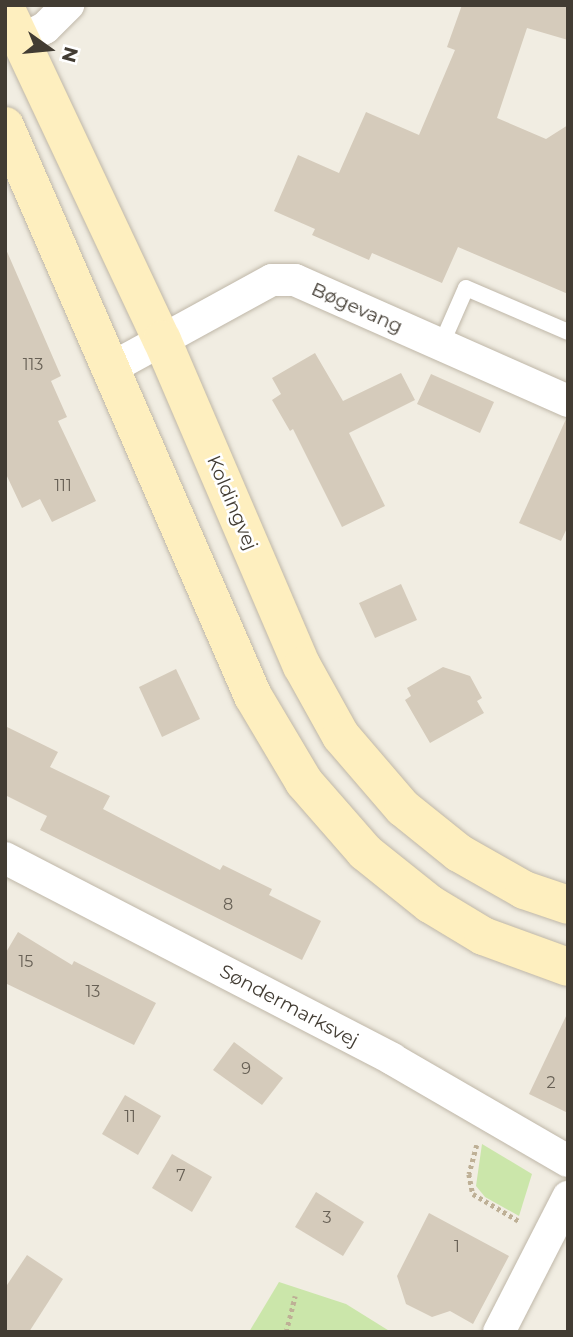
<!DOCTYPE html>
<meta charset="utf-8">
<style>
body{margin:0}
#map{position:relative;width:573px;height:1337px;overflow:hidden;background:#f1ede2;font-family:Montserrat,sans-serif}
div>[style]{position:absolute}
.green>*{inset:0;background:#cbe6aa}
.building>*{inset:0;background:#d5cbbb}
.path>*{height:4.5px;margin-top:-2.25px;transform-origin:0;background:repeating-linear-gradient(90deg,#beb096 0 3.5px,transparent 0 7px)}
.roads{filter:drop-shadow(0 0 2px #bfb7a8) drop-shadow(0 0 2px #bfb7a8)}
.lane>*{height:16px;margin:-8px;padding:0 8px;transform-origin:8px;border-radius:8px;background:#fff}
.street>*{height:32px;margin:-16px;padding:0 16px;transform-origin:16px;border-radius:16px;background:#fff}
.secondary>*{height:38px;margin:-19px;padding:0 19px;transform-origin:19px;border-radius:19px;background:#feefbf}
span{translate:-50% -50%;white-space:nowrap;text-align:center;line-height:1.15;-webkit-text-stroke:5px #fff;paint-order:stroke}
.number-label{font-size:16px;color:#676055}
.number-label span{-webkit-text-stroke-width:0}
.street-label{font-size:19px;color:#423c33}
.frame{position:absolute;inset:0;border:7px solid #423c33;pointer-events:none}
.north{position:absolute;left:14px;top:14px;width:70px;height:70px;-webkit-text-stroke:5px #fff;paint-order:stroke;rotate:105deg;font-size:19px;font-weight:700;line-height:28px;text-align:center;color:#423c33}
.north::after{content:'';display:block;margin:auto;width:24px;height:32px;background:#423c33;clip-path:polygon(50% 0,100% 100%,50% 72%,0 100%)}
</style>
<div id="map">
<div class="green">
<i style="clip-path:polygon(482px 1144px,532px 1174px,519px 1216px,485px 1197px,476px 1186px)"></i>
<i style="clip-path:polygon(279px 1282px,346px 1304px,391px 1332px,249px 1332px)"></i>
</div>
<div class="building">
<i style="clip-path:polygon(462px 5px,568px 5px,568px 40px,527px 28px,497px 118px,546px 139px,568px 125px,568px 294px,458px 247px,442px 283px,372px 253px,369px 260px,312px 235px,315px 229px,274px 211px,298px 155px,339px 173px,366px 112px,419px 135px,455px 50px,447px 47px)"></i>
<i style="clip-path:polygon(5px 247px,61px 376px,51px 381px,67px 417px,58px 421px,96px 501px,52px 522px,40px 499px,22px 508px,5px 472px)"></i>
<i style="clip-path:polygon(315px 353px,343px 401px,401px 373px,415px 400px,349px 433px,385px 506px,342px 527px,293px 429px,290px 431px,272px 400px,281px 394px,272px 378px)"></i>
<i style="clip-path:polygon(431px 374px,494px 402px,480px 433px,417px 404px)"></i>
<i style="clip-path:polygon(566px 419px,568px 526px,561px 541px,519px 523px)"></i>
<i style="clip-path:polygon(401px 584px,417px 620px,375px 638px,359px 603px)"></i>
<i style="clip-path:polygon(443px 667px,470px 676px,482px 698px,477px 701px,484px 713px,430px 743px,405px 700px,411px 696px,407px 688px)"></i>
<i style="clip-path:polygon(176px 669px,200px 719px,162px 737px,139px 687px)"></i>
<i style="clip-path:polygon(5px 726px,58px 752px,50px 767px,110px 796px,103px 809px,220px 870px,223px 865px,272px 889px,269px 895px,321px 921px,302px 960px,40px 830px,47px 816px,5px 795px)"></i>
<i style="clip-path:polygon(18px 932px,72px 965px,74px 961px,156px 1003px,134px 1045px,5px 983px,5px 954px)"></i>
<i style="clip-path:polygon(568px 1012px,568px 1113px,529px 1094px)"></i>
<i style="clip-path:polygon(234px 1042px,283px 1078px,262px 1105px,213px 1070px)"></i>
<i style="clip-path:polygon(125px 1095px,161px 1116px,138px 1155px,102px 1134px)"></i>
<i style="clip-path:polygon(172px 1154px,212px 1177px,192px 1212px,152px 1188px)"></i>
<i style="clip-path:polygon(316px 1192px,364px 1222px,343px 1256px,295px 1227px)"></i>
<i style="clip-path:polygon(429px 1213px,509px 1256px,473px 1324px,450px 1311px,432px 1317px,406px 1304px,397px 1276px)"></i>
<i style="clip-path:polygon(27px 1255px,63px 1279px,29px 1332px,5px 1332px,5px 1288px)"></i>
</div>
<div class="path">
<i style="left:477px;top:1145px;width:30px;rotate:105deg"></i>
<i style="left:469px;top:1174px;width:20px;rotate:79deg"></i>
<i style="left:473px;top:1194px;width:53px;rotate:30.4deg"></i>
<i style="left:286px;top:1332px;width:37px;rotate:-76deg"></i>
</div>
<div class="roads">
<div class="lane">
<i style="left:441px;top:345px;width:62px;rotate:-66.3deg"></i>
<i style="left:466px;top:288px;width:111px;rotate:23.3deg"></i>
</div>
<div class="street">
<i style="left:22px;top:40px;width:26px;rotate:-28deg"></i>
<i style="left:45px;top:28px;width:33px;rotate:-45deg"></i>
<i style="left:113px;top:367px;width:181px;rotate:-28.7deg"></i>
<i style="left:272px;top:280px;width:23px"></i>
<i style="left:295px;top:280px;width:299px;rotate:23.9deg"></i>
<i style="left:5px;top:858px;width:436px;rotate:27.4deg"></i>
<i style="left:392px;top:1059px;width:203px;rotate:30.1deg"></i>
<i style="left:499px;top:1332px;width:152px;rotate:-62.9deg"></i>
</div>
<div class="secondary">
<i style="left:5px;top:7px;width:368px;rotate:64.8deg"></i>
<i style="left:162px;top:340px;width:355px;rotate:66.8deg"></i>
<i style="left:302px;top:666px;width:80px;rotate:60.9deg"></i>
<i style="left:341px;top:736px;width:95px;rotate:49.3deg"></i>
<i style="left:403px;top:808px;width:72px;rotate:38.8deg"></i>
<i style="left:459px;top:853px;width:75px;rotate:29.6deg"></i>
<i style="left:524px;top:890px;width:46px;rotate:18.8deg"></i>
<i style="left:5px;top:126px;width:622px;rotate:66.49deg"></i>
<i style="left:253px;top:696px;width:100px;rotate:59.3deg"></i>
<i style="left:304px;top:782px;width:93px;rotate:48.9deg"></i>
<i style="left:365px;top:852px;width:83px;rotate:38.7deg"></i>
<i style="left:430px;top:904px;width:62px;rotate:31.1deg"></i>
<i style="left:483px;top:936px;width:90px;rotate:20deg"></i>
</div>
</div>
<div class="number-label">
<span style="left:33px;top:365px">113</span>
<span style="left:63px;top:486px">111</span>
<span style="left:228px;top:905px">8</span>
<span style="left:26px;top:962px">15</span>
<span style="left:93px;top:992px">13</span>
<span style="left:246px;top:1069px">9</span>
<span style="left:551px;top:1083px">2</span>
<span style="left:130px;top:1117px">11</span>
<span style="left:181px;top:1176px">7</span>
<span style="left:327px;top:1218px">3</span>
<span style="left:457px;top:1247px">1</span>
</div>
<div class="street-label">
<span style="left:357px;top:308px;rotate:24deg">Bøgevang</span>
<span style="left:232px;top:503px;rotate:67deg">Koldingvej</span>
<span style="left:289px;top:1006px;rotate:28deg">Søndermarksvej</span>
</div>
<div class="frame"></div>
<div class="north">N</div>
</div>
